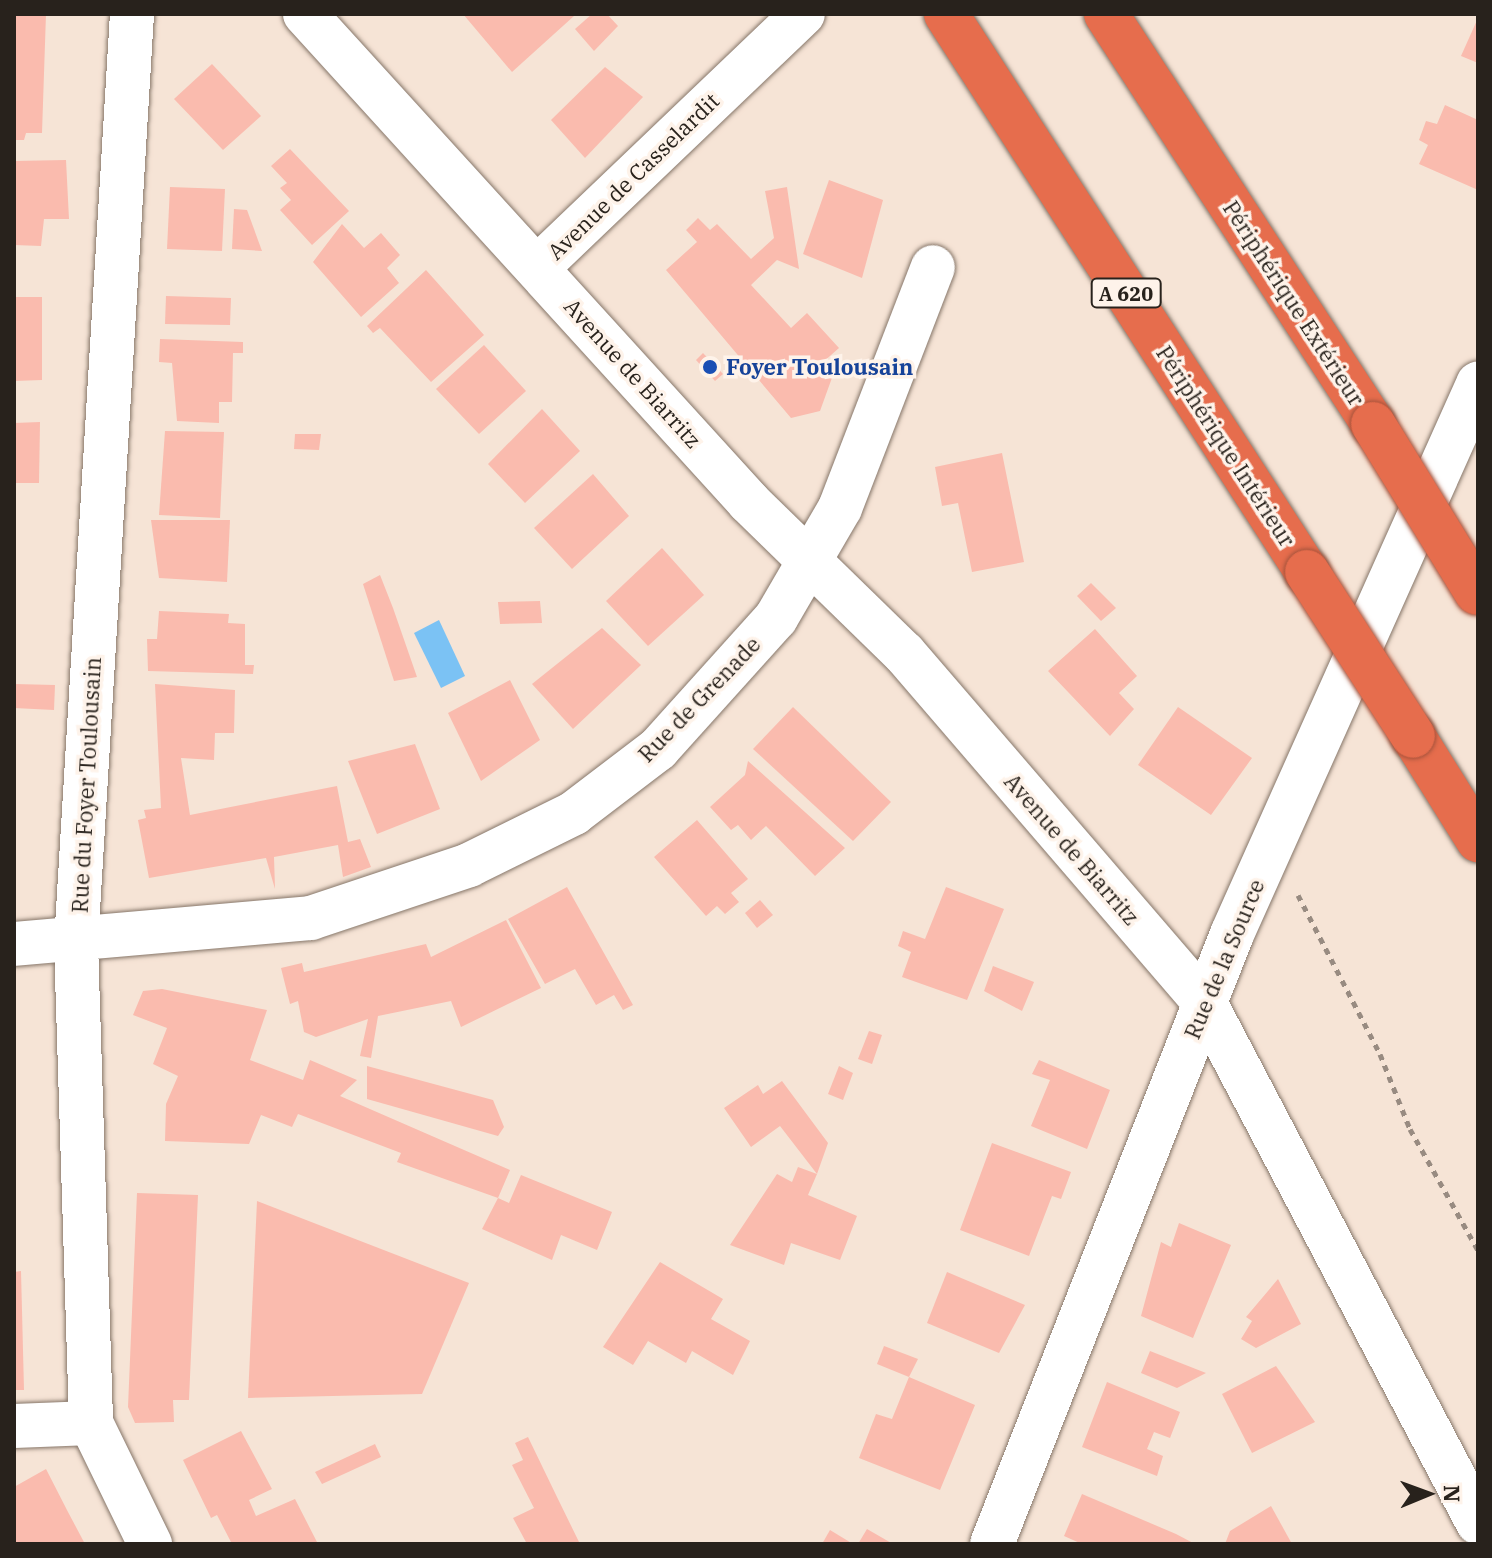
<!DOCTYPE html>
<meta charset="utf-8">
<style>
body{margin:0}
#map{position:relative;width:1492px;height:1558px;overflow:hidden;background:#f6e4d6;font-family:"IBM Plex Serif",serif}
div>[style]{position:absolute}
.water>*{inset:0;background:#7bc2f4}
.building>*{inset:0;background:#fabbae}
.path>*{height:5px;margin-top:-2.5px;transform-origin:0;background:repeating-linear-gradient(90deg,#988b81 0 6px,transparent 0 12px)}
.roads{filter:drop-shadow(0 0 2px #867669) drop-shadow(0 0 2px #867669)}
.street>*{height:44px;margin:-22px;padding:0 22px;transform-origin:22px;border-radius:22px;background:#fff}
.secondary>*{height:44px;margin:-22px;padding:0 22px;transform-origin:22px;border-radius:22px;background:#fff}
.highway>*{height:44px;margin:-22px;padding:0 22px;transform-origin:22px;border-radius:22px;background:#e66d4d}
.bridges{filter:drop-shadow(0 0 2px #a4533c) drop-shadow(0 0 2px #a4533c)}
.highway-bridge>*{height:44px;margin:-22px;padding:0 22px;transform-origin:22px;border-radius:22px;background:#e66d4d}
.dots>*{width:22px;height:22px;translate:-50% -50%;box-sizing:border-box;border:4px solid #fef3ea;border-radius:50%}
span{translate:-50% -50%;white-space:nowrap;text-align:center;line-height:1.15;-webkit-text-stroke:7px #fef3ea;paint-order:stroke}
.shield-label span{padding:2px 6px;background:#fef3ea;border:2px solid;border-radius:6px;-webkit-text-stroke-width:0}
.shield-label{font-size:20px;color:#28221c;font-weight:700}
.street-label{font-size:22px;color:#28221c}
.transit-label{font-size:22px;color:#164399;font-weight:700}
.left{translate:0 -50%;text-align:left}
.frame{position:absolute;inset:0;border:16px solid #28221c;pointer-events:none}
.north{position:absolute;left:1388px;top:1454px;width:80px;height:80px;-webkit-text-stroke:6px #fef3ea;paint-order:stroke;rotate:89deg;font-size:22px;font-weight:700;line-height:32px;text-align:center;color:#28221c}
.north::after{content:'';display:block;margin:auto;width:28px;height:36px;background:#28221c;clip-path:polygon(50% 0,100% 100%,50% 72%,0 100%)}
</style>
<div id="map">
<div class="water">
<i style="clip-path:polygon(439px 620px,465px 676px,441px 688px,414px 633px)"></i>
</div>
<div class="building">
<i style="clip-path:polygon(14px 14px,46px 14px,42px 133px,26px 133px,24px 140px,14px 140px)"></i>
<i style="clip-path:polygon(463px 14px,571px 14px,574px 16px,512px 72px)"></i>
<i style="clip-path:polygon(592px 14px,607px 14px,618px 26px,594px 51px,575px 29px)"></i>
<i style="clip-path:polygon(1478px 18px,1478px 63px,1461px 56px)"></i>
<i style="clip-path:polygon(212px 64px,261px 116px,223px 150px,174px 99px)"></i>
<i style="clip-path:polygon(605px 67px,643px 97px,585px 158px,551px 120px)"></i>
<i style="clip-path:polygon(1445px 105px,1478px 120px,1478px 190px,1419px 164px,1428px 145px,1419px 140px,1426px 121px,1437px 124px)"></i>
<i style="clip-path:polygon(290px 149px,349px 211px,312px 245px,280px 210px,291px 200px,280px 188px,287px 183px,271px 166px)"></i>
<i style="clip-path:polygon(66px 160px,69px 219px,44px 219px,41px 246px,14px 245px,14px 161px)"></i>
<i style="clip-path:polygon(829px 180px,883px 200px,862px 278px,803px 254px)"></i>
<i style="clip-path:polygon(170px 187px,225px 189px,222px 251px,167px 249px)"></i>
<i style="clip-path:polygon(787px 187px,799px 269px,777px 260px,751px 285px,791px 328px,807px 313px,839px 348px,822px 363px,833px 375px,820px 411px,791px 418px,666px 270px,697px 242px,686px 230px,698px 218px,710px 230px,717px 224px,751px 259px,774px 238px,765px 191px)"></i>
<i style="clip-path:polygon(234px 209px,247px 210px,262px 251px,232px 249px)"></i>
<i style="clip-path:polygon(342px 224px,364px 248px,381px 233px,400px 255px,387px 268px,399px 283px,361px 317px,313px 262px)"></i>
<i style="clip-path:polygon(426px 270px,484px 335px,431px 382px,380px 328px,373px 333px,367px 326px)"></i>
<i style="clip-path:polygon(166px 296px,231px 298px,230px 325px,165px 324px)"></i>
<i style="clip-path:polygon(14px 297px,42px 297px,42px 380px,14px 381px)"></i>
<i style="clip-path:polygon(160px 339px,243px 342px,243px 353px,233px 353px,232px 402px,219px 402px,219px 423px,177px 421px,172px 363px,159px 362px)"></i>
<i style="clip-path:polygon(484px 345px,526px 391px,479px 434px,436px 389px)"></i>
<i style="clip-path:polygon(703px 353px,723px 374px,715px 381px,696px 360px)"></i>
<i style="clip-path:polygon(542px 409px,580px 451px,525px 503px,488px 464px)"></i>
<i style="clip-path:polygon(40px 422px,39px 483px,14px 483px,14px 423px)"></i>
<i style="clip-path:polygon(165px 431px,224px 432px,220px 518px,159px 515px)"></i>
<i style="clip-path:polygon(295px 434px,321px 434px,319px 450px,294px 449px)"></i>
<i style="clip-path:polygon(1002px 453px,1024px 562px,972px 572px,958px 503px,942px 506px,935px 467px)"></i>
<i style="clip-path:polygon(593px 474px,629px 516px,572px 569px,534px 528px)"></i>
<i style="clip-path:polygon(151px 520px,230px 520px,227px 582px,159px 578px)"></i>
<i style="clip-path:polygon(662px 548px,704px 595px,648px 646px,606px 601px)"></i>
<i style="clip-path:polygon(380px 575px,393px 608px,417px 677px,394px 681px,363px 584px)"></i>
<i style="clip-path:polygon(1091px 583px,1116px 608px,1101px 621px,1077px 596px)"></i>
<i style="clip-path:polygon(540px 601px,542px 623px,500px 624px,498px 602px)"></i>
<i style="clip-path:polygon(159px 611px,229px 614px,228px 623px,245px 624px,245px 665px,254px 665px,253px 674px,148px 671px,147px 639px,157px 639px)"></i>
<i style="clip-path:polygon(602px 628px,641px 665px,573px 729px,532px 684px)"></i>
<i style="clip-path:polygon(1095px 629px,1137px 676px,1119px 693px,1134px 709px,1110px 736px,1048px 671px)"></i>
<i style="clip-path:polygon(510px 680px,540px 740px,481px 781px,448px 713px)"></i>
<i style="clip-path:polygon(14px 684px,55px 685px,54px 710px,14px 708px)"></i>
<i style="clip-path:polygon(155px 684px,235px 690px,234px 733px,215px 733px,214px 760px,181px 758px,190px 815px,337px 786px,348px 842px,360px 839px,371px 867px,343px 877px,338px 845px,274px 857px,275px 889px,266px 858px,149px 878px,138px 820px,146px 818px,144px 810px,161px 808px)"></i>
<i style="clip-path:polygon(793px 707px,891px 802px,853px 841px,753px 749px)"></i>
<i style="clip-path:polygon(1178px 707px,1252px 758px,1211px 815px,1138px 765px)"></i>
<i style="clip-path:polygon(415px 744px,440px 809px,377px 834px,348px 761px)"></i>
<i style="clip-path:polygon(748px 761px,845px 848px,815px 876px,766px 826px,751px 840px,738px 825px,731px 830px,710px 807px,745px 775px)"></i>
<i style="clip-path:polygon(697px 820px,748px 879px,731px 893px,739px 902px,725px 914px,717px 906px,706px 916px,654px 857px)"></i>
<i style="clip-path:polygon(567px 887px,633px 1005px,623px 1010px,614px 995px,596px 1005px,575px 969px,545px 984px,508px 919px)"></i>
<i style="clip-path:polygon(946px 887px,1004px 909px,967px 1000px,902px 977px,911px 952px,898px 946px,903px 931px,925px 939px)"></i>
<i style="clip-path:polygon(760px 900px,773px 915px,757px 928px,745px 913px)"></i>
<i style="clip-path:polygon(506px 920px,541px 988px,461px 1027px,451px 1001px,378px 1016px,371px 1058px,360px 1056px,368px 1019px,316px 1037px,304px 1032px,298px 1001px,290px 1004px,281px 968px,302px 963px,304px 972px,426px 944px,431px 957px)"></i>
<i style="clip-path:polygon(993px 966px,1034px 982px,1022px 1011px,984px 991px)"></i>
<i style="clip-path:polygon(162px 989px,267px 1010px,250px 1060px,303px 1080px,310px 1060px,357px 1080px,340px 1096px,510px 1170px,498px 1198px,397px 1162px,401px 1153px,298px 1114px,292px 1127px,261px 1115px,249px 1144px,165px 1141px,166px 1104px,178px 1076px,153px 1064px,167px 1028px,133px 1015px,143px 991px)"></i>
<i style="clip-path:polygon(869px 1031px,882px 1035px,872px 1064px,858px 1059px)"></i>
<i style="clip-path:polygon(1039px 1060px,1110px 1090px,1087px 1149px,1031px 1126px,1050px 1080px,1032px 1074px)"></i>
<i style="clip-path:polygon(367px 1066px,493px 1100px,504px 1127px,498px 1136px,367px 1099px)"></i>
<i style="clip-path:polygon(839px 1066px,853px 1073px,843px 1100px,828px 1094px)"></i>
<i style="clip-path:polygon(782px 1081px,828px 1143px,817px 1174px,780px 1126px,751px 1147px,724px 1108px,758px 1085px,763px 1094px)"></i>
<i style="clip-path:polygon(992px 1143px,1071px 1172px,1061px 1199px,1052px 1196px,1029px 1256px,960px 1230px)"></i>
<i style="clip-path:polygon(798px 1167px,817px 1174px,808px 1195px,857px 1216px,840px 1260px,791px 1243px,784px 1265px,730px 1245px,777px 1174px,792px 1182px)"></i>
<i style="clip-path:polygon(521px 1175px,612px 1212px,597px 1250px,561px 1235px,552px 1260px,482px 1229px,498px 1198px,509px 1203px)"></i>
<i style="clip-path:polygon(137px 1193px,198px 1195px,189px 1400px,173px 1400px,174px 1422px,135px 1423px,128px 1407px)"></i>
<i style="clip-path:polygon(257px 1201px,469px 1283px,422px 1394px,248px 1398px)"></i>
<i style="clip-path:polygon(1179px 1223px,1231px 1245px,1193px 1338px,1141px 1316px,1161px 1242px,1171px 1247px)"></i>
<i style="clip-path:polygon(660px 1262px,723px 1299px,711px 1319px,750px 1341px,733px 1375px,692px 1351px,686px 1363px,648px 1341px,633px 1365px,603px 1347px)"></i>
<i style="clip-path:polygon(21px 1271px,24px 1390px,14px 1390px,14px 1272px)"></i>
<i style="clip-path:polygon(947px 1272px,1025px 1305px,999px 1353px,927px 1323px)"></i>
<i style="clip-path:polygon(1278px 1279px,1301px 1324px,1256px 1348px,1241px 1339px,1252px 1321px,1246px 1317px)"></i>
<i style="clip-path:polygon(884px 1346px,918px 1359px,909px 1377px,877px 1364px)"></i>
<i style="clip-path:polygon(1150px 1351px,1206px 1373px,1177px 1388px,1141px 1373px)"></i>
<i style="clip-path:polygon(1276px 1366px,1315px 1422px,1252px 1453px,1222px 1394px)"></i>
<i style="clip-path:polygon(909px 1377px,975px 1405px,940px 1490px,859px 1458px,876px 1414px,892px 1419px)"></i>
<i style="clip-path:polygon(1107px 1382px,1180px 1412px,1170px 1438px,1154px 1432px,1147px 1449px,1163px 1456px,1157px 1476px,1082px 1447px)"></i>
<i style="clip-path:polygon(241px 1431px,272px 1489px,249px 1500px,256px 1516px,295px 1499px,318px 1544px,232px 1544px,217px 1515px,211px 1518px,183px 1460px)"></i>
<i style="clip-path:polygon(528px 1437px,557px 1497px,580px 1544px,527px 1544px,513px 1518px,534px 1508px,512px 1465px,523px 1460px,515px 1443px)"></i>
<i style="clip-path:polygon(375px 1444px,381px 1457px,322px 1484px,315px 1472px)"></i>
<i style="clip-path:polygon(46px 1469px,68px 1512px,85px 1544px,14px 1544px,14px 1487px)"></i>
<i style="clip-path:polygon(1082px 1494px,1176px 1534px,1195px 1544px,1082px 1544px,1064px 1536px)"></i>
<i style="clip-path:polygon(1271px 1506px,1292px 1544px,1225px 1544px,1230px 1531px)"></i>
<i style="clip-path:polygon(867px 1529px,893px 1544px,858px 1544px)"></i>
<i style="clip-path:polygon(830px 1530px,853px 1544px,822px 1544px)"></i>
</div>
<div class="path">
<i style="left:1298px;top:895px;width:179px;rotate:62.7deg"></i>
<i style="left:1380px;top:1054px;width:81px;rotate:68.2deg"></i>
<i style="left:1410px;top:1129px;width:139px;rotate:60.7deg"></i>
</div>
<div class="roads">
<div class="street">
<i style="left:132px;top:14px;width:931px;rotate:93.45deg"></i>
<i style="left:76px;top:943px;width:480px;rotate:88.2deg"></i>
<i style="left:91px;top:1423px;width:135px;rotate:64deg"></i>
<i style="left:14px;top:944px;width:298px;rotate:-5deg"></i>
<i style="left:311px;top:918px;width:167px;rotate:-18.5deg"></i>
<i style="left:469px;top:865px;width:117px;rotate:-26.3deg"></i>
<i style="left:574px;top:813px;width:106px;rotate:-37.3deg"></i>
<i style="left:658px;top:749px;width:176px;rotate:-48deg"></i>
<i style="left:776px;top:618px;width:127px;rotate:-59.8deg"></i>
<i style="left:840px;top:508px;width:258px;rotate:-68.9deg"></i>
<i style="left:14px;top:1426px;width:77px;rotate:-2.2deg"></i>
<i style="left:992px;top:1544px;width:656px;rotate:-68.52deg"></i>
<i style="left:1232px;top:934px;width:603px;rotate:-65.9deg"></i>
</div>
<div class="secondary">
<i style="left:305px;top:14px;width:660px;rotate:47.7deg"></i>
<i style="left:749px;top:502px;width:216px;rotate:44.3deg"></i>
<i style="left:904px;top:653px;width:462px;rotate:49.3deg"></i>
<i style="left:1205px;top:1003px;width:587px;rotate:62.3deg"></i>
<i style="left:539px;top:266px;width:365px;rotate:-43.7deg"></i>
</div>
<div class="highway">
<i style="left:946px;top:14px;width:665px;rotate:57.1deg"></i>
<i style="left:1106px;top:14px;width:489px;rotate:56.9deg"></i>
<i style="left:1413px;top:736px;width:123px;rotate:58deg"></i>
</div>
</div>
<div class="bridges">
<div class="highway-bridge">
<i style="left:1373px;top:424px;width:198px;rotate:58.4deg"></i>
<i style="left:1307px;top:572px;width:195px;rotate:57.1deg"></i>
</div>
</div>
<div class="dots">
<i style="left:710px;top:367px;background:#1a4fb4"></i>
</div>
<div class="shield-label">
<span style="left:1126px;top:293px">A 620</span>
</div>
<div class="street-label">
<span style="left:633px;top:176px;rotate:-44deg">Avenue de Casselardit</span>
<span style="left:1294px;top:303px;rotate:57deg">Périphérique Extérieur</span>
<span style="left:633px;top:373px;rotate:48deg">Avenue de Biarritz</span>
<span style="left:1226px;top:446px;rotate:57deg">Périphérique Intérieur</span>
<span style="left:699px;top:699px;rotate:-46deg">Rue de Grenade</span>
<span style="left:86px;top:785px;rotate:-87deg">Rue du Foyer Toulousain</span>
<span style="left:1072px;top:849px;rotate:49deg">Avenue de Biarritz</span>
<span style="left:1224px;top:959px;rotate:-67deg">Rue de la Source</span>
</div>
<div class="transit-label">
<span class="left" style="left:726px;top:367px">Foyer Toulousain</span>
</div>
<div class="frame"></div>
<div class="north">N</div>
</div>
